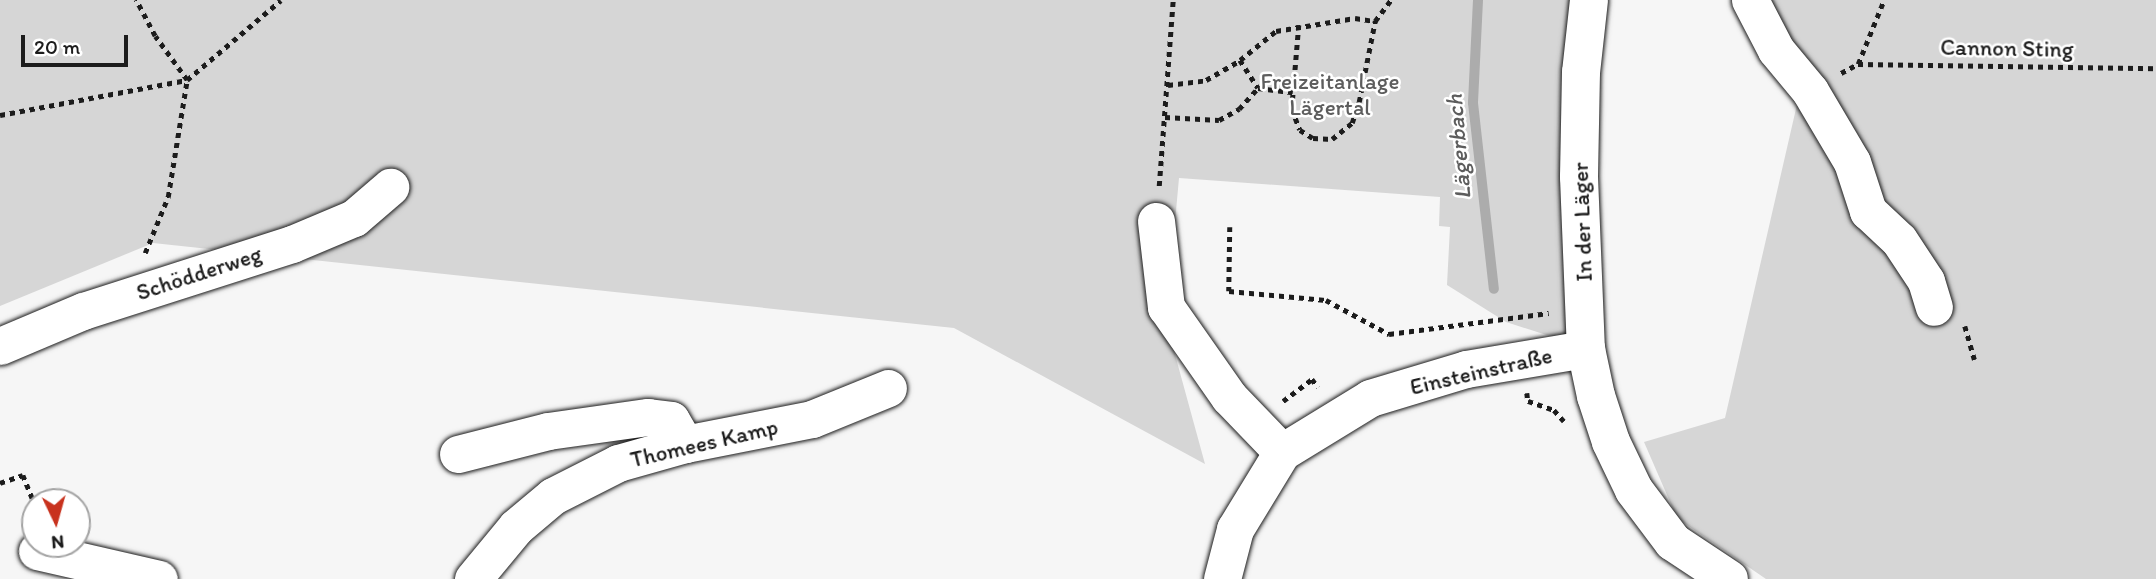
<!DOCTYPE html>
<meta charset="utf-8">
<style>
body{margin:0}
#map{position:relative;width:2156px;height:579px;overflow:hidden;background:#f6f6f6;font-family:Itim,sans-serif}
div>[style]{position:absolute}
.green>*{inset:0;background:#d6d6d6}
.stream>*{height:10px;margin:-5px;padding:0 5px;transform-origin:5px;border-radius:5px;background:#acacac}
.path>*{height:4.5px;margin-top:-2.25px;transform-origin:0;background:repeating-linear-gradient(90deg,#1c1c1c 0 5px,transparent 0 10px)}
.roads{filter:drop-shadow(0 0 2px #1c1c1c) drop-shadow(0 0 2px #1c1c1c)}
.minor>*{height:37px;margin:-18.5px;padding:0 18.5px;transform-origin:18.5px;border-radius:18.5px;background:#fff}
.major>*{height:38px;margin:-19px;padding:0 19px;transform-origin:19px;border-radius:19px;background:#fff}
span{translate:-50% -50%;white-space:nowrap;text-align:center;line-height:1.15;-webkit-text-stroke:5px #fff;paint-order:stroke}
.street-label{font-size:23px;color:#1c1c1c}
.park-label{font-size:23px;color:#5d5d5d}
.water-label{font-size:24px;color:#5d5d5d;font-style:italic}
.north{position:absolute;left:21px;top:488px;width:70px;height:70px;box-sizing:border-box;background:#fff;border:2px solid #a4a4a4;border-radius:50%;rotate:175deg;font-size:19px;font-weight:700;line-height:28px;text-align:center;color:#1c1c1c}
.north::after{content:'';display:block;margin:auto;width:24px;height:32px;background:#c8321e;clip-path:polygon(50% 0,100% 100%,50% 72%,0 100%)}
.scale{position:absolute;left:21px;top:35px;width:107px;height:32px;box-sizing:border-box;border:4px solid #1c1c1c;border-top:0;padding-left:9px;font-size:21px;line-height:24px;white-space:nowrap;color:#1c1c1c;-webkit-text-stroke:5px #fff;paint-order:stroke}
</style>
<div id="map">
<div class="green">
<i style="clip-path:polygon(0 0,1581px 0,1581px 346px,1506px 322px,1447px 285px,1450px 227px,1439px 226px,1440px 197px,1179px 178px,1175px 222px,1162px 226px,1162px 307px,1205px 464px,954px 328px,153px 243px,0 306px)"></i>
<i style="clip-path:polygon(1749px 0,2156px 0,2156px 579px,1766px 579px,1677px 518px,1644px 442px,1725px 418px,1798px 100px)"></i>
</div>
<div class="stream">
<i style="left:1478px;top:0;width:103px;rotate:92.8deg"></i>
<i style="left:1473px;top:103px;width:187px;rotate:83.6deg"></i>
</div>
<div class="path">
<i style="left:1299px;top:25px;width:84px;rotate:94.8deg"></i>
<i style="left:1292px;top:109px;width:22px;rotate:69deg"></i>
<i style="left:1300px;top:130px;width:15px;rotate:32deg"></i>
<i style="left:1313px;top:138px;width:19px;rotate:3deg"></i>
<i style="left:1332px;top:139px;width:26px;rotate:-39deg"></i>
<i style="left:1352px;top:123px;width:22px;rotate:-72deg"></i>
<i style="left:1359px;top:102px;width:83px;rotate:-78.8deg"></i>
<i style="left:1240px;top:60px;width:33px;rotate:57deg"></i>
<i style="left:1258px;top:88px;width:35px;rotate:7deg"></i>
<i style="left:1858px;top:64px;width:298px;rotate:0.8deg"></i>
<i style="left:1841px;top:73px;width:19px;rotate:-28deg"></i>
<i style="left:1858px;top:64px;width:69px;rotate:-67.9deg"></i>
<i style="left:1294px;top:82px;width:69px;rotate:-0.8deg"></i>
<i style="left:1168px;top:85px;width:38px;rotate:-7deg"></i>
<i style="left:1206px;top:80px;width:39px;rotate:-30deg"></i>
<i style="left:1240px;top:60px;width:46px;rotate:-38.9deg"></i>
<i style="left:1276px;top:31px;width:80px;rotate:-9.3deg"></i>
<i style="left:1355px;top:18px;width:20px;rotate:9deg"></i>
<i style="left:1375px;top:21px;width:26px;rotate:-53deg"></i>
<i style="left:0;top:115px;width:190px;rotate:-10.6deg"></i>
<i style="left:187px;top:80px;width:54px;rotate:-126deg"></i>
<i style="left:155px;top:36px;width:41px;rotate:-117.8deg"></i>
<i style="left:1165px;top:117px;width:54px;rotate:3.2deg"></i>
<i style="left:1219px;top:120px;width:23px;rotate:-29deg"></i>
<i style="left:1239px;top:109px;width:28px;rotate:-48deg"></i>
<i style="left:1159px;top:186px;width:187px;rotate:-85.7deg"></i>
<i style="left:1230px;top:227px;width:64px;rotate:90.9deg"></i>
<i style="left:1229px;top:291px;width:97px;rotate:5.3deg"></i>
<i style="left:1326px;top:300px;width:72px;rotate:28.4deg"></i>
<i style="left:1389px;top:334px;width:161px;rotate:-7.5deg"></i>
<i style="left:145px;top:253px;width:61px;rotate:-67.7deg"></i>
<i style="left:168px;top:197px;width:119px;rotate:-80.8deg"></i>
<i style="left:187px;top:80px;width:123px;rotate:-40.4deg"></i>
<i style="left:1965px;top:326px;width:35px;rotate:74deg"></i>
<i style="left:1527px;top:393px;width:8px;rotate:83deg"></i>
<i style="left:1528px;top:401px;width:28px;rotate:19deg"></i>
<i style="left:1554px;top:410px;width:15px;rotate:48deg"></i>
<i style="left:1283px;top:401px;width:36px;rotate:-37deg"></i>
<i style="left:1312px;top:379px;width:10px;rotate:53deg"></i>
<i style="left:0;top:483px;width:24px;rotate:-19deg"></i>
<i style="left:23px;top:475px;width:32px;rotate:68deg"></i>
</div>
<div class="roads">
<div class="minor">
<i style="left:1750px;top:0;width:56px;rotate:62.5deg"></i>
<i style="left:1776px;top:50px;width:53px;rotate:50.3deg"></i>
<i style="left:1810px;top:91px;width:82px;rotate:59.4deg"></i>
<i style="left:1852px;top:162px;width:52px;rotate:71.9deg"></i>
<i style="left:1868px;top:211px;width:42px;rotate:43.1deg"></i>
<i style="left:1899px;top:240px;width:49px;rotate:56.6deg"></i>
<i style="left:1926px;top:281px;width:27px;rotate:73deg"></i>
<i style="left:1156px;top:221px;width:87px;rotate:83.4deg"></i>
<i style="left:1166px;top:307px;width:110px;rotate:55deg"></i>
<i style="left:1229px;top:397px;width:76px;rotate:46.1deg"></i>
<i style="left:0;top:346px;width:90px;rotate:-22.9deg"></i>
<i style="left:83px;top:311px;width:219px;rotate:-17.8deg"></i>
<i style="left:292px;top:244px;width:67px;rotate:-22.8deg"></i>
<i style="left:354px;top:218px;width:48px;rotate:-40.7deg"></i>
<i style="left:458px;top:454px;width:93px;rotate:-14.3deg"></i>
<i style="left:548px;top:431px;width:101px;rotate:-8deg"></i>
<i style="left:648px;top:417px;width:23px;rotate:7deg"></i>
<i style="left:671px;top:420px;width:28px;rotate:60deg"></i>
<i style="left:37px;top:551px;width:125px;rotate:12.9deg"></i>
<i style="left:473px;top:579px;width:67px;rotate:-50.4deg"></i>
<i style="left:516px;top:527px;width:48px;rotate:-40deg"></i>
<i style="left:553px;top:496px;width:73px;rotate:-26.9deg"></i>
<i style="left:618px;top:463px;width:70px;rotate:-15.8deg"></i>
<i style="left:685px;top:444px;width:129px;rotate:-11.1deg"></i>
<i style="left:812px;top:419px;width:82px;rotate:-22.2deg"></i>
<i style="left:1222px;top:579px;width:52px;rotate:-75.4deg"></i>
<i style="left:1235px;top:529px;width:90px;rotate:-58.6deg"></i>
<i style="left:1282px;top:452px;width:103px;rotate:-31.5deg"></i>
<i style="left:1370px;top:398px;width:100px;rotate:-16.8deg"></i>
<i style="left:1466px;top:369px;width:122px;rotate:-9.5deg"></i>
</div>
<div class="major">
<i style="left:1589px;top:0;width:72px;rotate:96.3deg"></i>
<i style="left:1581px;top:72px;width:105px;rotate:91.1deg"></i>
<i style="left:1579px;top:177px;width:172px;rotate:87.7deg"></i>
<i style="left:1586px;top:349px;width:48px;rotate:78deg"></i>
<i style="left:1596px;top:396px;width:48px;rotate:71.9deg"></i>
<i style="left:1611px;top:442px;width:53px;rotate:64.4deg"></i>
<i style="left:1634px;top:490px;width:65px;rotate:53.1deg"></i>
<i style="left:1673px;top:542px;width:67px;rotate:33.5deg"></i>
</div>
</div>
<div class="street-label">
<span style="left:2007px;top:48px;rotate:1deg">Cannon Sting</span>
<span style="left:1582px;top:222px;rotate:-92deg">In der Läger</span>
<span style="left:199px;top:273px;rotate:-18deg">Schödderweg</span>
<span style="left:1481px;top:371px;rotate:-13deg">Einsteinstraße</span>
<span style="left:704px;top:443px;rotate:-13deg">Thomees Kamp</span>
</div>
<div class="park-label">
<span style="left:1330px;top:94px">Freizeitanlage<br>Lägertal</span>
</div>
<div class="water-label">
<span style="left:1458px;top:147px;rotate:-95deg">Lägerbach</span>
</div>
<div class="north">N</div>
<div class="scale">20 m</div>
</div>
